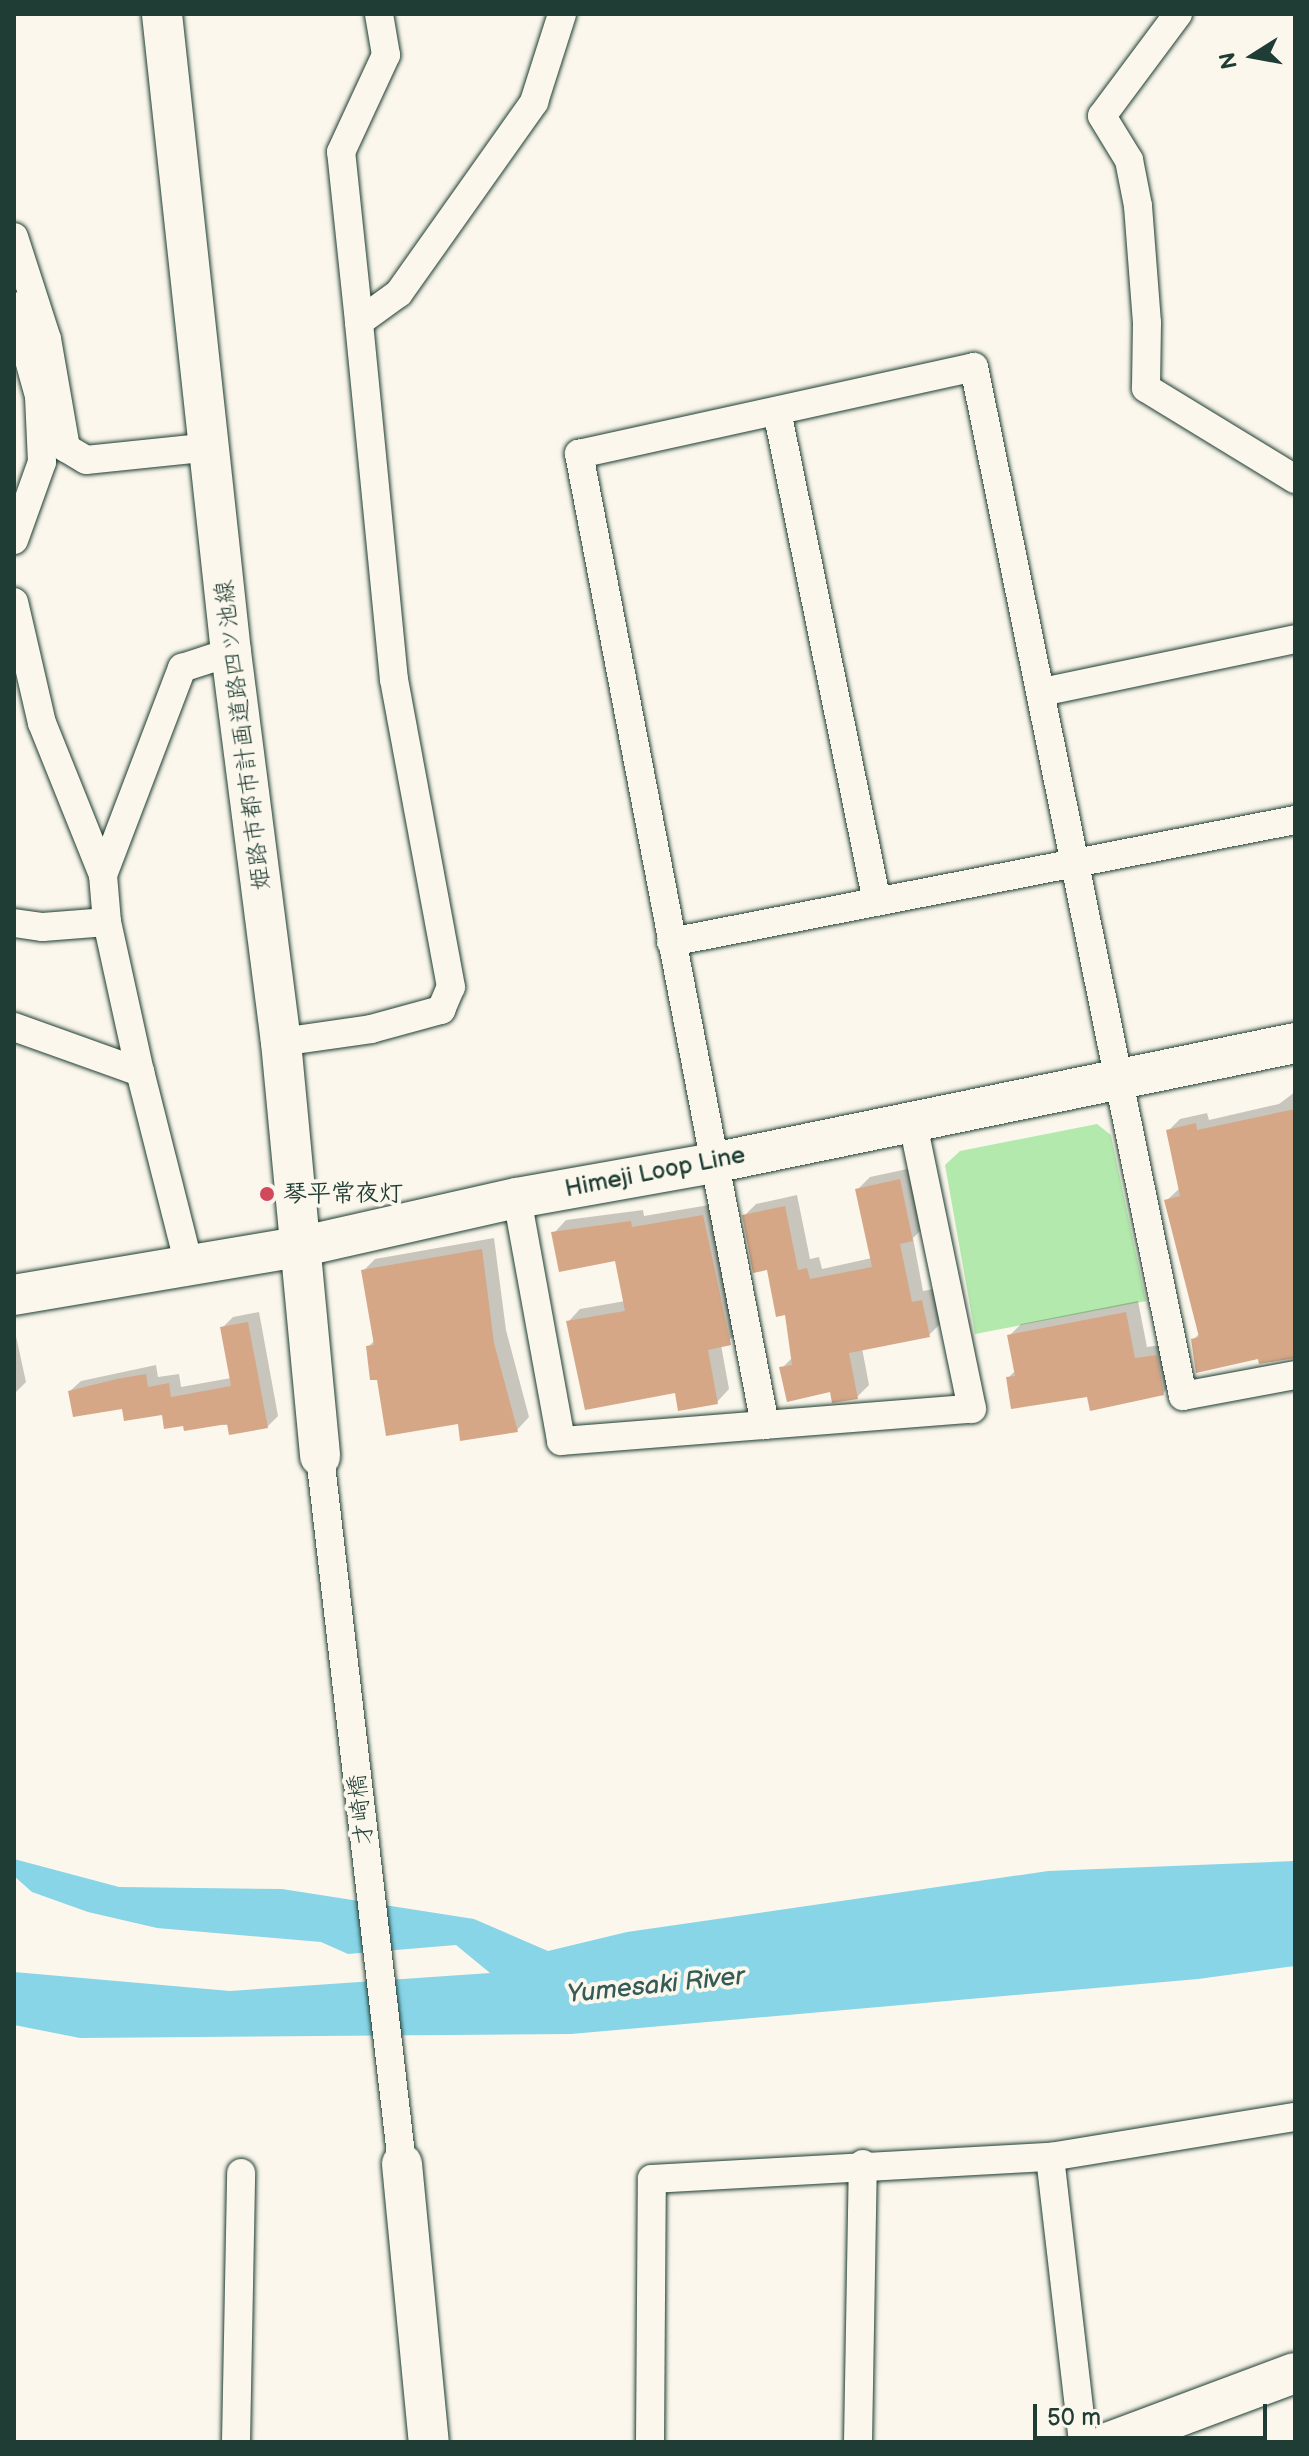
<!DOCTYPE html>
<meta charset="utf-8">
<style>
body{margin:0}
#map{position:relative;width:1309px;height:2456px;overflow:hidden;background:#fbf7ec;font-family:"Balsamiq Sans","Klee One",sans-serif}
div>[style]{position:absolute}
.green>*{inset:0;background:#b3e9ac}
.water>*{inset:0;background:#88d5e7}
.shadow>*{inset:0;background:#0003}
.building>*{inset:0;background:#d5a787}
.roads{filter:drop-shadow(0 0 2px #1f3d34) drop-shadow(0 0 2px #1f3d34)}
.street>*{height:28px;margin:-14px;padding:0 14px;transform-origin:14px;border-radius:14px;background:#fbf7ec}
.secondary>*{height:40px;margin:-20px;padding:0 20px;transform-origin:20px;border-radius:20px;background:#fbf7ec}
.dots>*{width:22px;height:22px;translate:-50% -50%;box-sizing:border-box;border:4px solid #fbf7ec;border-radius:50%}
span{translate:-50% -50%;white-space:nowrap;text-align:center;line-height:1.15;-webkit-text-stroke:8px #fbf7ec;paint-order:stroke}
.street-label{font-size:24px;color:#1f3d34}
.poi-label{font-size:24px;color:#1f3d34;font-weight:700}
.left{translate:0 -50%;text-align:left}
.water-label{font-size:26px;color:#345b58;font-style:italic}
.frame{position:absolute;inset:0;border:16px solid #1f3d34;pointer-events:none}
.north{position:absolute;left:1213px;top:16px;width:80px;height:80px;-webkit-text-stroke:6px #fbf7ec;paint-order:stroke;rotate:259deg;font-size:22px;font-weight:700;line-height:32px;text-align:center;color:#1f3d34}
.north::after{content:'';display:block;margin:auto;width:28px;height:36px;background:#1f3d34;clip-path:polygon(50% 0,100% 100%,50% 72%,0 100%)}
.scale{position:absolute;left:1033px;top:2404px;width:234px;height:36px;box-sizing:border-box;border:4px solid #1f3d34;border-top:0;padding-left:10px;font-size:24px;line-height:28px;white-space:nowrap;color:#1f3d34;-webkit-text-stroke:6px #fbf7ec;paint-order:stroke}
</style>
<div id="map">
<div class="green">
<i style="clip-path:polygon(1097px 1124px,1111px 1135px,1146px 1301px,975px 1334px,945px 1165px,960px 1151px)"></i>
</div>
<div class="water">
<i style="clip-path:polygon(14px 1859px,119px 1887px,282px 1889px,474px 1919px,548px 1951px,627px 1932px,1048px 1871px,1295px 1861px,1295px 1966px,1198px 1979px,571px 2034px,80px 2038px,14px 2025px,14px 1972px,230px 1991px,490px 1973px,456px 1945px,348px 1954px,321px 1942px,157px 1928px,88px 1912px,32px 1892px,14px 1876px)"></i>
</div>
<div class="shadow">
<i style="clip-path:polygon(1295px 1092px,1295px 1357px,1193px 1340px,1200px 1333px,1166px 1201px,1180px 1188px,1168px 1131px,1180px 1119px,1207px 1113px,1209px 1120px,1279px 1104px)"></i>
<i style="clip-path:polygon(912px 1168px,924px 1227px,913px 1238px,923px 1291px,934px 1289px,941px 1323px,929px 1335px,862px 1348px,869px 1385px,857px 1397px,782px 1368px,793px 1357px,787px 1312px,744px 1216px,756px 1204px,797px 1195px,810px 1259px,819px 1257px,822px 1269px,872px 1258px,858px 1189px,870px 1177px)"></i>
<i style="clip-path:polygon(715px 1204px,742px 1331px,721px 1345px,729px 1389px,717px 1402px,676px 1390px,568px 1322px,580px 1309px,625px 1301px,617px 1259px,554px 1233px,566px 1220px,643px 1210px,644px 1216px)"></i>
<i style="clip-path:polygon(494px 1238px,506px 1330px,529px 1417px,517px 1430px,459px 1421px,379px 1377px,368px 1347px,375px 1340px,363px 1271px,375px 1259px)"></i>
<i style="clip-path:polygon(1138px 1301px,1147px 1347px,1169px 1344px,1175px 1381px,1163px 1393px,1089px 1395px,1008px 1378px,1016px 1370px,1009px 1336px,1021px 1324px)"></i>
<i style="clip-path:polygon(259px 1312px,278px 1416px,267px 1427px,185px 1423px,163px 1412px,70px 1391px,81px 1381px,156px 1365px,158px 1377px,179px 1374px,181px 1387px,231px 1378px,222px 1328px,233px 1317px)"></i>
<i style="clip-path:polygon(14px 1327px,26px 1382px,14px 1394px)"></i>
</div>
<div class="building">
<i style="clip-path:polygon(1295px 1109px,1295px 1358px,1259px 1364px,1258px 1359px,1196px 1373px,1191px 1339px,1199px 1337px,1164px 1200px,1180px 1196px,1166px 1130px,1196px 1123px,1197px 1130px)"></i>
<i style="clip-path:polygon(900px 1179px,913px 1241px,900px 1244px,912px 1302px,922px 1300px,930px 1337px,849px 1353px,858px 1399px,832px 1403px,830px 1392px,787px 1402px,779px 1367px,792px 1365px,785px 1315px,776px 1317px,767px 1270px,753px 1273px,742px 1215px,785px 1206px,798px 1270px,807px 1268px,810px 1279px,872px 1267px,855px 1189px)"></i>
<i style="clip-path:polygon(703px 1215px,731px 1345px,708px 1350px,718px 1404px,678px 1411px,675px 1393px,585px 1410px,566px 1321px,625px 1311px,615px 1261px,559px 1272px,551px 1232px,631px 1221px,632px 1227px)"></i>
<i style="clip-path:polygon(482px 1249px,494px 1343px,518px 1432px,460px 1441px,458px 1424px,386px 1436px,377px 1380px,370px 1380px,366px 1346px,374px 1345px,361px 1270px)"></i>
<i style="clip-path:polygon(1126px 1312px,1135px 1358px,1157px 1355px,1164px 1395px,1090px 1411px,1087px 1397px,1011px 1409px,1006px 1377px,1015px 1376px,1007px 1335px)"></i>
<i style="clip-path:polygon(248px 1322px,268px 1428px,229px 1435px,227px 1424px,184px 1431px,183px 1426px,164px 1429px,162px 1415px,124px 1421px,122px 1409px,73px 1417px,68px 1391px,117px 1379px,146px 1374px,148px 1387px,169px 1383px,171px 1397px,231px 1386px,220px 1327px)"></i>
</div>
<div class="roads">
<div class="street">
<i style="left:1178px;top:14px;width:127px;rotate:126.7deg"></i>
<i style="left:1102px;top:116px;width:52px;rotate:58.5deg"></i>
<i style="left:1129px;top:160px;width:47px;rotate:78.9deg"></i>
<i style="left:1138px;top:206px;width:117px;rotate:85.6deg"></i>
<i style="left:1147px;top:323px;width:65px;rotate:90.9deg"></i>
<i style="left:1146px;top:388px;width:175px;rotate:31.4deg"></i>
<i style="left:14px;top:237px;width:107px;rotate:72.1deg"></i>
<i style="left:47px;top:339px;width:111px;rotate:80.1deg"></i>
<i style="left:66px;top:448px;width:23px;rotate:31deg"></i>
<i style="left:86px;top:460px;width:126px;rotate:-5.9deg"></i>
<i style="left:14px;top:306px;width:93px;rotate:74.5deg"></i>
<i style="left:39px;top:396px;width:66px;rotate:87.4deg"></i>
<i style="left:42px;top:462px;width:83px;rotate:109.7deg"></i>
<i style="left:359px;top:322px;width:171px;rotate:-96deg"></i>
<i style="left:341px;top:152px;width:107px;rotate:-65.1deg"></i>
<i style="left:386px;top:55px;width:42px;rotate:-99.7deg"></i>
<i style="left:777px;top:411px;width:501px;rotate:78.49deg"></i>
<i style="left:14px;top:602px;width:124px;rotate:77deg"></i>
<i style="left:42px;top:723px;width:164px;rotate:68.1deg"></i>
<i style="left:1042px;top:692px;width:258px;rotate:-11.8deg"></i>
<i style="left:14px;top:923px;width:29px;rotate:8deg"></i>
<i style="left:43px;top:927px;width:64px;rotate:-4.5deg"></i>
<i style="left:671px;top:942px;width:636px;rotate:-11.06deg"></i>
<i style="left:14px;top:1027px;width:134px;rotate:19.7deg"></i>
<i style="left:281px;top:1042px;width:91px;rotate:-8.2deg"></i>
<i style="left:371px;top:1029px;width:73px;rotate:-15.2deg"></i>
<i style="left:441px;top:1010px;width:25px;rotate:-67deg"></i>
<i style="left:451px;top:987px;width:312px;rotate:-100.5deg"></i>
<i style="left:394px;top:680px;width:360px;rotate:-95.6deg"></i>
<i style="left:359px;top:322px;width:49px;rotate:-35.9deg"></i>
<i style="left:399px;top:293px;width:234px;rotate:-54.7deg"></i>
<i style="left:534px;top:102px;width:92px;rotate:-72.3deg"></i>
<i style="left:517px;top:1198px;width:247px;rotate:79.7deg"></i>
<i style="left:561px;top:1441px;width:412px;rotate:-4.5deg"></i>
<i style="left:972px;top:1409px;width:296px;rotate:-101.7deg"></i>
<i style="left:189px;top:1265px;width:199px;rotate:-104.2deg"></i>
<i style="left:140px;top:1072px;width:154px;rotate:-102.4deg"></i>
<i style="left:107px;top:922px;width:47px;rotate:-94.9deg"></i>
<i style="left:103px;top:875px;width:222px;rotate:-69.1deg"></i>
<i style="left:182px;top:668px;width:52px;rotate:-18.1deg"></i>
<i style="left:765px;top:1425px;width:989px;rotate:-100.84deg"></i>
<i style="left:579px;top:454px;width:404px;rotate:-12.4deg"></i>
<i style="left:974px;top:367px;width:1050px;rotate:78.52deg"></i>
<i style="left:1183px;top:1396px;width:114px;rotate:-10.6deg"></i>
<i style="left:320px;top:1456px;width:713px;rotate:83.39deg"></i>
<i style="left:1050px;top:2157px;width:287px;rotate:83.4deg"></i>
<i style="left:236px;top:2442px;width:269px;rotate:-88.9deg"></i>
<i style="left:650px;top:2442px;width:263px;rotate:-89.6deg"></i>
<i style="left:652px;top:2179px;width:399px;rotate:-3.2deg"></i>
<i style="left:1050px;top:2157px;width:248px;rotate:-9.3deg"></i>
<i style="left:858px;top:2442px;width:278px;rotate:-89deg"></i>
</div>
<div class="secondary">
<i style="left:162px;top:14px;width:642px;rotate:83.83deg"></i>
<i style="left:231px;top:652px;width:393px;rotate:82.7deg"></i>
<i style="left:281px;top:1042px;width:416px;rotate:84.6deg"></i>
<i style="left:14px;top:1295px;width:289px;rotate:-9.6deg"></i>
<i style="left:299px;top:1247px;width:223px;rotate:-12.7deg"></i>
<i style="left:517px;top:1198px;width:199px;rotate:-10.1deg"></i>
<i style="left:713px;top:1163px;width:594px;rotate:-11.65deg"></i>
<i style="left:402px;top:2164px;width:279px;rotate:84.5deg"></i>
<i style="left:1110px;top:2442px;width:197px;rotate:-20.5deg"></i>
</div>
</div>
<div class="dots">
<i style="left:267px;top:1194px;background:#d1495b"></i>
</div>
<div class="street-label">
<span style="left:243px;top:735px;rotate:-97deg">姫路市都市計画道路四ツ池線</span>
<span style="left:655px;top:1172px;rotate:-11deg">Himeji Loop Line</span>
<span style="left:361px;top:1810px;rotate:-97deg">才崎橋</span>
</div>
<div class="poi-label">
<span class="left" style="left:283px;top:1194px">琴平常夜灯</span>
</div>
<div class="water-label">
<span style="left:656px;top:1986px;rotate:-6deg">Yumesaki River</span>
</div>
<div class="frame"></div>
<div class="north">N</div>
<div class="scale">50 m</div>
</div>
